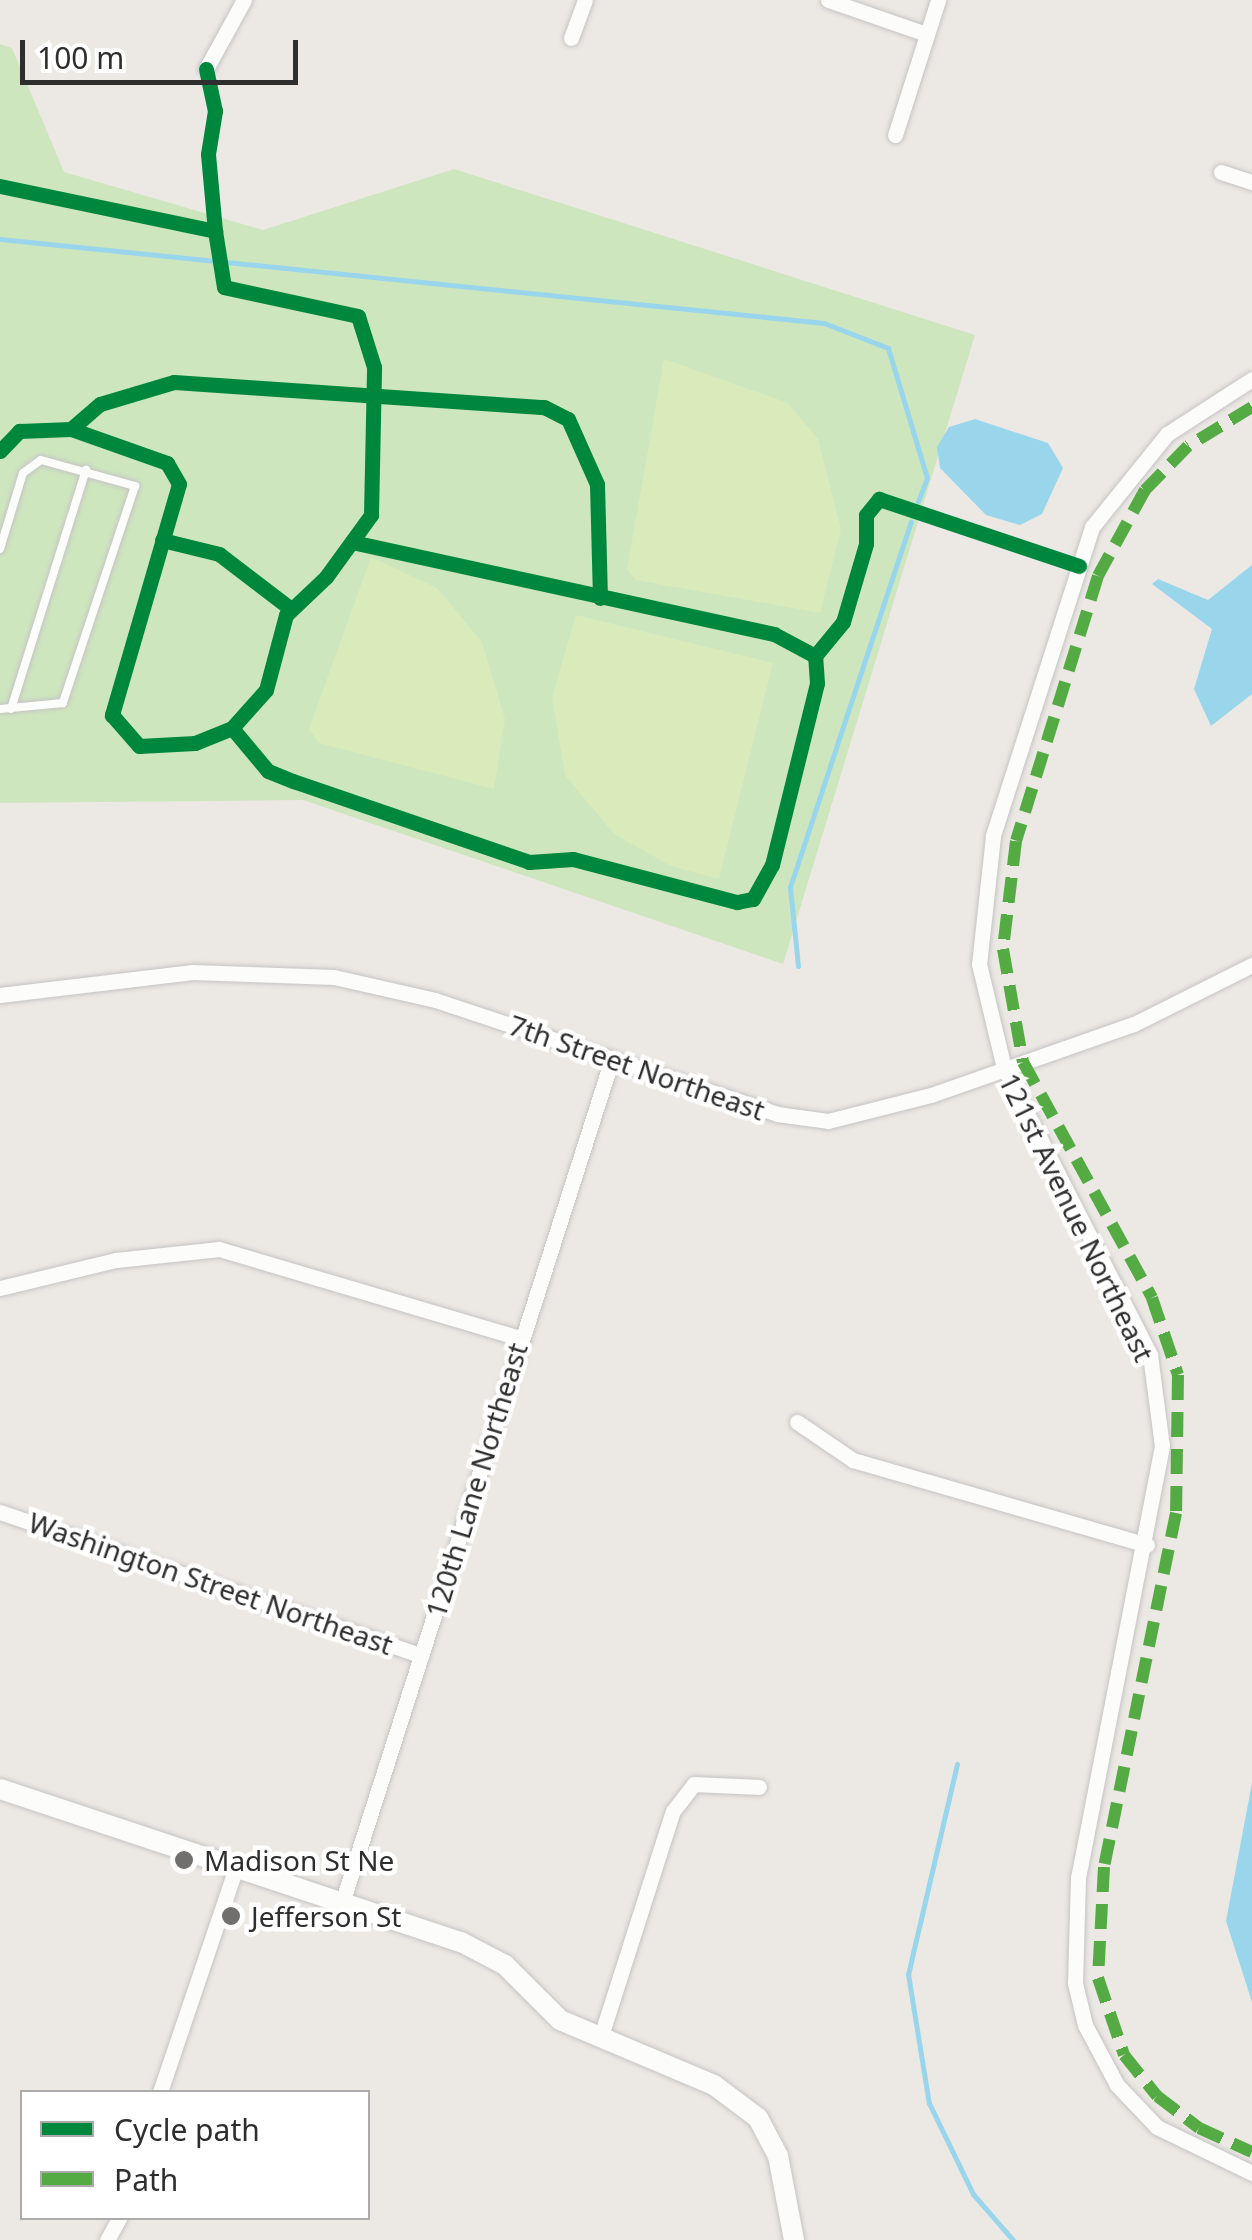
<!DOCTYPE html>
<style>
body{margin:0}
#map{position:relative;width:1252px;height:2240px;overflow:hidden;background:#ece8e4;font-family:"Noto Sans",sans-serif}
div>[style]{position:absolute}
.green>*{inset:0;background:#cee6be}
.pitch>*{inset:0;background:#d9eabb}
.water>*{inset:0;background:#99d6ec}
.stream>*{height:5px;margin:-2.5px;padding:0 2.5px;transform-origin:2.5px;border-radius:2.5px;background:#99d6ec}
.roads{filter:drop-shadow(0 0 2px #c5c4c5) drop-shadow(0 0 2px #c5c4c5)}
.service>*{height:8px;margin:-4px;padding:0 4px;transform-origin:4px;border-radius:4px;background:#fcfcfb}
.minor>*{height:15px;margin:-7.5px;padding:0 7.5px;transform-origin:7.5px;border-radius:7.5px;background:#fcfcfb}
.tertiary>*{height:20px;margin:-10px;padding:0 10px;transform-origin:10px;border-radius:10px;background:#fcfcfb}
.quiet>*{height:12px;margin-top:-6px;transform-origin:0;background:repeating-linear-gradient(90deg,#54ab44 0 25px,transparent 0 37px)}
.cycleway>*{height:15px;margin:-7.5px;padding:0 7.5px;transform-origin:7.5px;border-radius:7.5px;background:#00873e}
.dots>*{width:28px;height:28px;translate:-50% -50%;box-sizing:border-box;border:5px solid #fff;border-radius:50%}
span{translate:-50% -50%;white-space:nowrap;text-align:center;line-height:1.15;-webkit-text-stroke:9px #fff;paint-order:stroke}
.street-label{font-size:28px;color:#2e2e2e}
.poi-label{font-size:28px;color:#2e2e2e}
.left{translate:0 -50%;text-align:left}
.legend{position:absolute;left:20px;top:2090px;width:350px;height:130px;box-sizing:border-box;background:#fff;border:2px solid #ababab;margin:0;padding:12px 18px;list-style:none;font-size:30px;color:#2e2e2e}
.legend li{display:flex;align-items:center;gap:20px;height:50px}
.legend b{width:50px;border:2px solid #ababab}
.scale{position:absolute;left:20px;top:40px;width:278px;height:45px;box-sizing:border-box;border:5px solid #2e2e2e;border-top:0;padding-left:12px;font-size:30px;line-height:35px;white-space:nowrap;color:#2e2e2e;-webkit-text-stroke:8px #fff;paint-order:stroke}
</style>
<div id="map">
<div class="green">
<i style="clip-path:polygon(0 44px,12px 48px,64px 172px,263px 230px,454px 169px,975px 335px,783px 964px,303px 800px,0 803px)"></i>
</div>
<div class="pitch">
<i style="clip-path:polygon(664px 359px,788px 403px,818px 439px,841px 529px,820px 613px,636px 580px,627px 569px)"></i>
<i style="clip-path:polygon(371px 557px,437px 588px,482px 642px,505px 719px,494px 789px,319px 743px,309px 729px)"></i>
<i style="clip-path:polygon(576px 615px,773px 663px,719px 879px,671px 866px,614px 834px,565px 775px,552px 697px)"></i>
</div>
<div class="water">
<i style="clip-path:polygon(975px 419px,1048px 443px,1063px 468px,1042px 514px,1020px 525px,986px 515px,940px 468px,937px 447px,949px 427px)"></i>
<i style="clip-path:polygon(1252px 565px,1252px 694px,1211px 726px,1194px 689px,1212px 629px,1152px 584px,1158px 579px,1208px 600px)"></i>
<i style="clip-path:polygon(1252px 1783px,1252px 2002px,1226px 1921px)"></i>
</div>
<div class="stream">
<i style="left:0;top:239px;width:828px;rotate:5.82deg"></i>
<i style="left:824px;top:323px;width:69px;rotate:21.3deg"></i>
<i style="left:888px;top:348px;width:136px;rotate:73.3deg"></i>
<i style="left:927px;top:478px;width:25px;rotate:111deg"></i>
<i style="left:798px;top:966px;width:79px;rotate:-95.8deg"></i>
<i style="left:790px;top:887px;width:385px;rotate:-71.7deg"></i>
<i style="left:957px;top:1764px;width:216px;rotate:103.1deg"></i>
<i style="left:908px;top:1974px;width:131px;rotate:80.8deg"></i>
<i style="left:929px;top:2103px;width:101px;rotate:64.2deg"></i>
<i style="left:973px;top:2194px;width:61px;rotate:49deg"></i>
</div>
<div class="roads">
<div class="service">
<i style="left:0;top:549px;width:79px;rotate:-73.2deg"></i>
<i style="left:23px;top:473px;width:22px;rotate:-36deg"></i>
<i style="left:41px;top:460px;width:98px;rotate:15.5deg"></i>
<i style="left:135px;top:486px;width:229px;rotate:108.4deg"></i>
<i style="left:63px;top:703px;width:63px;rotate:174.6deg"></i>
<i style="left:11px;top:709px;width:251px;rotate:-72.6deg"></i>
</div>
<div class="minor">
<i style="left:828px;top:0;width:104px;rotate:19.1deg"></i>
<i style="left:571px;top:38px;width:40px;rotate:-69.8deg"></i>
<i style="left:206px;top:69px;width:79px;rotate:-61.2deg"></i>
<i style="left:895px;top:135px;width:142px;rotate:-72.3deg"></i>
<i style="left:1221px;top:172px;width:33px;rotate:18deg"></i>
<i style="left:1252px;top:379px;width:101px;rotate:147.1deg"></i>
<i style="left:1167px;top:434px;width:119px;rotate:128.9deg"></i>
<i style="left:1092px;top:527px;width:324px;rotate:107.8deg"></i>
<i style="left:993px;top:836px;width:129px;rotate:96.2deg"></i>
<i style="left:979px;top:964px;width:107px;rotate:76.5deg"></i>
<i style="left:1004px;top:1068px;width:322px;rotate:63deg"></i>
<i style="left:1150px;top:1355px;width:92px;rotate:82.5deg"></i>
<i style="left:1162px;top:1446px;width:439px;rotate:101deg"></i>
<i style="left:1078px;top:1877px;width:106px;rotate:91.6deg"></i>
<i style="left:1075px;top:1983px;width:43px;rotate:76.6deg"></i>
<i style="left:1085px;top:2025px;width:68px;rotate:61.9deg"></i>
<i style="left:1117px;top:2085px;width:58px;rotate:46.4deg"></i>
<i style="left:1157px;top:2127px;width:106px;rotate:25.8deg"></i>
<i style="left:0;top:995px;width:194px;rotate:-6.8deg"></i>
<i style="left:193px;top:972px;width:141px;rotate:2deg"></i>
<i style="left:334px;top:977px;width:104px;rotate:12.8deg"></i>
<i style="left:435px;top:1000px;width:360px;rotate:18.4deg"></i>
<i style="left:777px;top:1114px;width:51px;rotate:7.8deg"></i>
<i style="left:828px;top:1121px;width:106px;rotate:-14.2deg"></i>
<i style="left:931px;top:1095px;width:215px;rotate:-19.3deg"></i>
<i style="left:1134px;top:1024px;width:132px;rotate:-26.6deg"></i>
<i style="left:0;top:1288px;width:119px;rotate:-13.6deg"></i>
<i style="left:116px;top:1260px;width:104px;rotate:-6.1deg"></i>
<i style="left:219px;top:1249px;width:314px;rotate:16.5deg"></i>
<i style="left:797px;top:1422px;width:68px;rotate:34.2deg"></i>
<i style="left:853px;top:1460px;width:306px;rotate:16.1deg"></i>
<i style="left:0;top:1512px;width:445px;rotate:18.8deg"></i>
<i style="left:342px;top:1903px;width:886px;rotate:-72.26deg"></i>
<i style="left:601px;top:2036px;width:236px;rotate:-72.3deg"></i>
<i style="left:673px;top:1811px;width:34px;rotate:-52deg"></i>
<i style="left:694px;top:1784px;width:65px;rotate:2.6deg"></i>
<i style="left:160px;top:2092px;width:237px;rotate:-71.3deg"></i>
<i style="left:107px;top:2240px;width:25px;rotate:-61deg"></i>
</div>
<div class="tertiary">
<i style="left:0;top:1789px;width:486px;rotate:18.4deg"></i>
<i style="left:461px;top:1942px;width:50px;rotate:27.6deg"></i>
<i style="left:505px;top:1965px;width:78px;rotate:45deg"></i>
<i style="left:560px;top:2020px;width:167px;rotate:22.9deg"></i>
<i style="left:714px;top:2085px;width:55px;rotate:36.9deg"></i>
<i style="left:758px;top:2118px;width:43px;rotate:62.2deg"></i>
<i style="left:778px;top:2156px;width:86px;rotate:79.2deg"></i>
</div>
</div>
<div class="quiet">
<i style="left:1252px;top:407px;width:75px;rotate:148.6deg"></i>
<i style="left:1188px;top:446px;width:62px;rotate:134.3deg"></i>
<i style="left:1145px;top:490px;width:98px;rotate:118.7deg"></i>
<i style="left:1098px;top:576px;width:277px;rotate:107.2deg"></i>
<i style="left:1016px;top:841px;width:109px;rotate:96.9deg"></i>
<i style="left:1003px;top:949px;width:115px;rotate:80deg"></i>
<i style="left:1023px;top:1062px;width:269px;rotate:61.3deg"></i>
<i style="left:1152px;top:1298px;width:81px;rotate:71.3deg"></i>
<i style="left:1178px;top:1375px;width:138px;rotate:90.8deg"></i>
<i style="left:1176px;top:1513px;width:361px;rotate:101.5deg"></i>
<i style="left:1104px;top:1867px;width:111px;rotate:93.1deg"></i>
<i style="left:1098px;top:1978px;width:81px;rotate:71.3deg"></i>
<i style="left:1124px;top:2055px;width:53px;rotate:51.2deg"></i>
<i style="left:1157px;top:2096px;width:53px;rotate:37.3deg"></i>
<i style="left:1199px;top:2128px;width:58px;rotate:24.4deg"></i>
</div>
<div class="cycleway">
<i style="left:0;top:186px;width:220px;rotate:11.8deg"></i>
<i style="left:215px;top:231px;width:77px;rotate:-95.2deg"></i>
<i style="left:208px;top:154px;width:44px;rotate:-80.8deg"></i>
<i style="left:215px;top:111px;width:43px;rotate:-102.1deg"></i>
<i style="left:71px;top:429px;width:102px;rotate:19.5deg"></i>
<i style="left:167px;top:463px;width:24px;rotate:60deg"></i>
<i style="left:179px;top:484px;width:241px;rotate:106.2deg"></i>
<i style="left:112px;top:715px;width:41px;rotate:48.9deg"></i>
<i style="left:139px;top:746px;width:56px;rotate:-3.1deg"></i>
<i style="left:195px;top:743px;width:40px;rotate:-22deg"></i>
<i style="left:232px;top:728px;width:51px;rotate:-48.2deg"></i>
<i style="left:266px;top:690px;width:78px;rotate:-75.1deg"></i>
<i style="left:286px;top:615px;width:55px;rotate:-43.5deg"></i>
<i style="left:326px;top:577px;width:77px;rotate:-54deg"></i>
<i style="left:371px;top:515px;width:148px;rotate:-88.8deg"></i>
<i style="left:374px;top:367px;width:53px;rotate:-107.4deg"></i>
<i style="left:358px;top:316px;width:137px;rotate:-167.8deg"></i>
<i style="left:224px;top:287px;width:57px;rotate:-99.1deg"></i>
<i style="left:0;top:451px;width:28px;rotate:-46deg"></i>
<i style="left:19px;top:431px;width:52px;rotate:-2.2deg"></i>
<i style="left:71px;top:429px;width:38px;rotate:-41deg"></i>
<i style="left:100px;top:404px;width:77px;rotate:-16.6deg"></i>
<i style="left:174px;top:382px;width:371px;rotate:3.9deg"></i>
<i style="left:544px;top:407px;width:27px;rotate:27deg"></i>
<i style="left:568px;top:419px;width:71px;rotate:66deg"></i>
<i style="left:597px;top:484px;width:114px;rotate:88.5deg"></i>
<i style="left:162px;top:540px;width:59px;rotate:13.8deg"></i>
<i style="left:219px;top:554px;width:91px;rotate:37.4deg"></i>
<i style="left:352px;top:542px;width:432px;rotate:12.3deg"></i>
<i style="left:774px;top:634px;width:47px;rotate:28.2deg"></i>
<i style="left:815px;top:656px;width:44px;rotate:-50.5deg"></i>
<i style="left:843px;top:622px;width:81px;rotate:-73.6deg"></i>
<i style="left:866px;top:544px;width:29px;rotate:-90deg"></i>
<i style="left:866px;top:515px;width:21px;rotate:-51deg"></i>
<i style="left:879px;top:499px;width:211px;rotate:18.5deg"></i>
<i style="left:232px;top:728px;width:56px;rotate:50.1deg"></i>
<i style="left:268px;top:771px;width:27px;rotate:22deg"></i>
<i style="left:293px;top:781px;width:250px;rotate:18.9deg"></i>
<i style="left:529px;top:862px;width:44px;rotate:-3.9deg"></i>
<i style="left:573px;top:859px;width:170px;rotate:14.7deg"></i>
<i style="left:737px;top:902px;width:16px;rotate:-11deg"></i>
<i style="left:753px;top:899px;width:39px;rotate:-61deg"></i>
<i style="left:772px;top:865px;width:187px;rotate:-76.1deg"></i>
<i style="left:817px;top:683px;width:27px;rotate:-94deg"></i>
</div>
<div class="dots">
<i style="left:184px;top:1860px;background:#706f6e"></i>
<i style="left:231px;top:1916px;background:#706f6e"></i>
</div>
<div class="street-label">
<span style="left:637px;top:1067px;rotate:19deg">7th Street Northeast</span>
<span style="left:1077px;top:1217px;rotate:64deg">121st Avenue Northeast</span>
<span style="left:476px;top:1480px;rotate:-73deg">120th Lane Northeast</span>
<span style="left:211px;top:1583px;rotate:19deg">Washington Street Northeast</span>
</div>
<div class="poi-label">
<span class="left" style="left:204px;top:1860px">Madison St Ne</span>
<span class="left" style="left:251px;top:1916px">Jefferson St</span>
</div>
<ul class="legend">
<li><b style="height:12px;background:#00873e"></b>Cycle path</li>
<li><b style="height:12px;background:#54ab44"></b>Path</li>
</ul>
<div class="scale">100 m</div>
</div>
